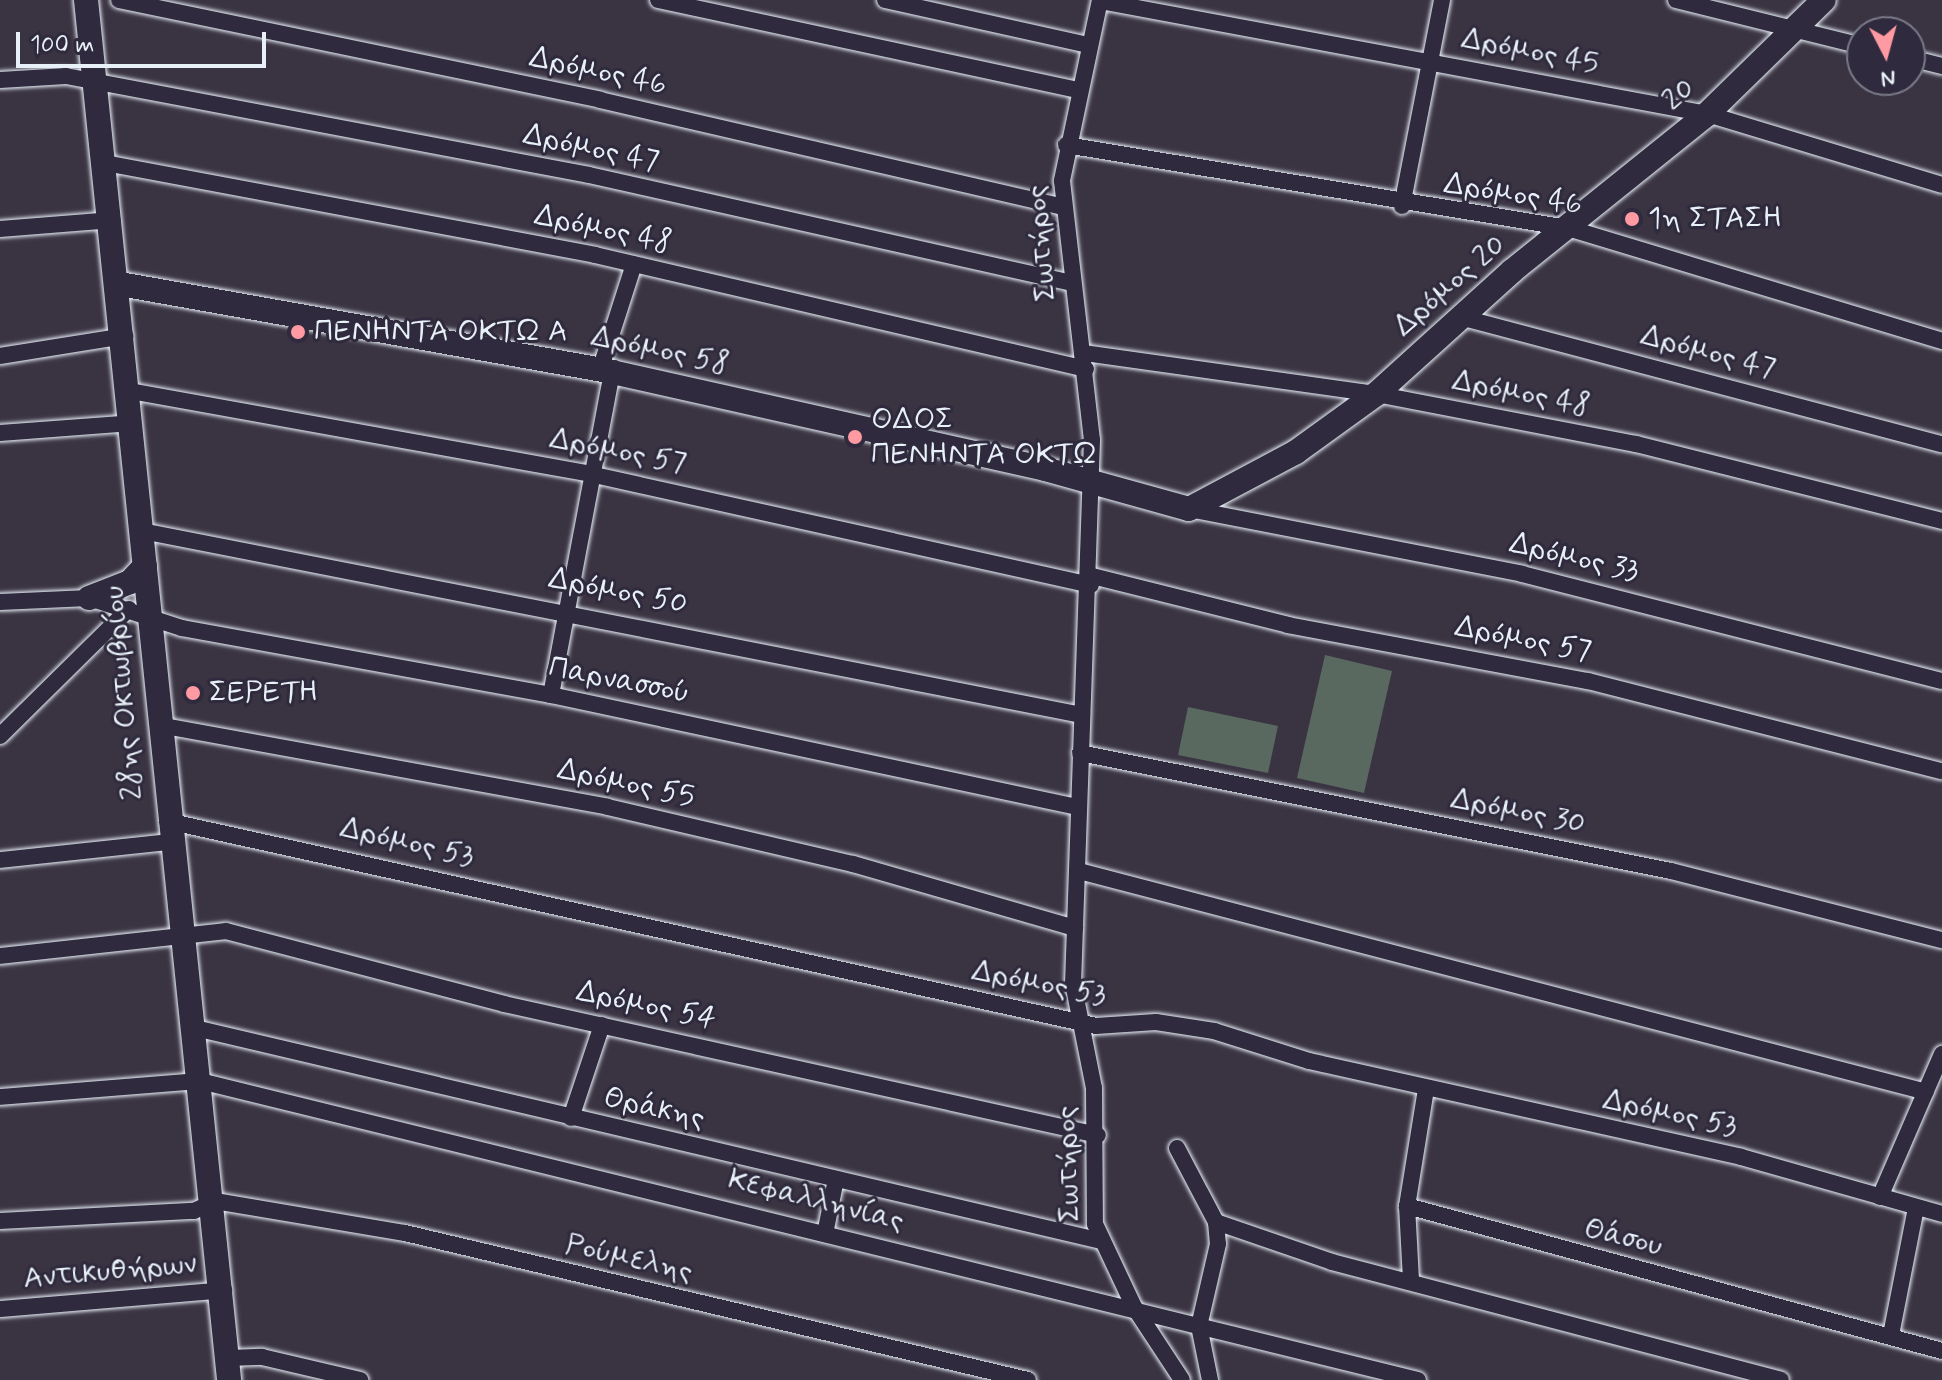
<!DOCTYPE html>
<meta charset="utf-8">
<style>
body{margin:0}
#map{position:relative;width:1942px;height:1380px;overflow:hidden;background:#3a3342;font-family:Mynerve,sans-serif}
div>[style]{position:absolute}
.green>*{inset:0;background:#596960}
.roads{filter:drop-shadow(0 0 2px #e8f1f8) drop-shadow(0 0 2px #e8f1f8)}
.street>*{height:16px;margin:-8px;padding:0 8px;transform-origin:8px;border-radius:8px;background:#2f2a3d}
.secondary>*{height:24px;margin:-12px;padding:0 12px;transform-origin:12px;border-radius:12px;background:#2f2a3d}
.dots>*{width:22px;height:22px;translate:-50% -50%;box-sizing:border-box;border:4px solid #2f2a3d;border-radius:50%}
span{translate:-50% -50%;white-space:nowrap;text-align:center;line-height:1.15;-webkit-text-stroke:6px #2f2a3d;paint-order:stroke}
.street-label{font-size:30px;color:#e8f1f8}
.poi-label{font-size:30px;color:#e8f1f8}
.left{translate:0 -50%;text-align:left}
.north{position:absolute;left:1846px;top:16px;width:80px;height:80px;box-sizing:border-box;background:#2f2a3d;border:2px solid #797a88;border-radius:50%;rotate:174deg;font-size:22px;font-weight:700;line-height:32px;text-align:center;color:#e8f1f8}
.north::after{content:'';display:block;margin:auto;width:28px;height:36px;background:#ff9aa2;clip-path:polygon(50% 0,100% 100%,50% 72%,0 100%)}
.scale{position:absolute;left:16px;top:32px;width:250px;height:36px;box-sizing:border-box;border:4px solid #e8f1f8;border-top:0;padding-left:10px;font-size:24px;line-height:28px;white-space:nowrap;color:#e8f1f8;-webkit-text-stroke:6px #2f2a3d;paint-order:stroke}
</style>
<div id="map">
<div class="green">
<i style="clip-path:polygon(1325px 655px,1392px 671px,1364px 793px,1297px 778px)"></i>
<i style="clip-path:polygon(1188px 707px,1278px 726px,1268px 773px,1178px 755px)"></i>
</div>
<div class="roads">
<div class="street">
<i style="left:119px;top:0;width:491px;rotate:11.7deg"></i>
<i style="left:600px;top:100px;width:474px;rotate:13deg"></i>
<i style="left:658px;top:0;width:431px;rotate:12.1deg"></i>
<i style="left:885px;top:0;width:208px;rotate:12.5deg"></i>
<i style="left:1100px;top:0;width:185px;rotate:101.9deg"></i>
<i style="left:1062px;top:181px;width:261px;rotate:83.4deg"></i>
<i style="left:1092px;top:440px;width:543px;rotate:92deg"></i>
<i style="left:1073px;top:983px;width:107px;rotate:78.7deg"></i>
<i style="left:1094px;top:1088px;width:136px;rotate:89.6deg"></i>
<i style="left:1095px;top:1224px;width:92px;rotate:64.8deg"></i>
<i style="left:1134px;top:1307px;width:87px;rotate:56.7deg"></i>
<i style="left:1676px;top:0;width:192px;rotate:13.9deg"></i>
<i style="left:1100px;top:1px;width:617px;rotate:10.55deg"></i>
<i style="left:1707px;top:114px;width:245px;rotate:16.8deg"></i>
<i style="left:1910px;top:58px;width:33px;rotate:14deg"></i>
<i style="left:0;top:80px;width:66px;rotate:-3.5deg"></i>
<i style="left:66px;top:76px;width:532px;rotate:10.72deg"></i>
<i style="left:589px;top:175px;width:495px;rotate:12.6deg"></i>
<i style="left:1066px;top:145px;width:509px;rotate:9.39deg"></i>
<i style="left:1568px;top:228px;width:391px;rotate:16.8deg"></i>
<i style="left:105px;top:163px;width:499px;rotate:10.6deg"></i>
<i style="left:595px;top:255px;width:504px;rotate:13.07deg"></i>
<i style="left:1402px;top:206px;width:210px;rotate:-79deg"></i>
<i style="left:0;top:229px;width:113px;rotate:-4.6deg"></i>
<i style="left:1460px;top:317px;width:498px;rotate:14.8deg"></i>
<i style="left:1084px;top:353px;width:295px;rotate:8deg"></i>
<i style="left:1376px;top:394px;width:265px;rotate:10.9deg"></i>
<i style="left:1636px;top:444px;width:316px;rotate:14.1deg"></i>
<i style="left:0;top:356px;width:127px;rotate:-9.1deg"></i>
<i style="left:600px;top:370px;width:111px;rotate:-72.2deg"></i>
<i style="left:130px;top:391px;width:467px;rotate:10.2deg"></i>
<i style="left:590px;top:474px;width:513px;rotate:12.49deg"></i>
<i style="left:0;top:433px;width:132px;rotate:-4.3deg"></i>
<i style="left:1189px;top:509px;width:339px;rotate:11deg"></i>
<i style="left:1522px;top:574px;width:433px;rotate:14.3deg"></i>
<i style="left:142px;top:531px;width:958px;rotate:11.08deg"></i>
<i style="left:1092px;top:576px;width:202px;rotate:14deg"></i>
<i style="left:1288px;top:625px;width:305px;rotate:10.6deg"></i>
<i style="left:1588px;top:681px;width:365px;rotate:14.3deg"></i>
<i style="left:0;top:602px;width:89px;rotate:-2.6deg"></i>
<i style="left:89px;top:598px;width:98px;rotate:17.9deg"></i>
<i style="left:182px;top:628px;width:375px;rotate:10.3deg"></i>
<i style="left:551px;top:695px;width:538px;rotate:12.02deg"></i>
<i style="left:551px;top:695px;width:329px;rotate:-79.3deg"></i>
<i style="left:159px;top:725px;width:456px;rotate:10.3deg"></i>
<i style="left:608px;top:807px;width:252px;rotate:13.1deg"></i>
<i style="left:853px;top:864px;width:231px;rotate:16.1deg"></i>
<i style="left:0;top:736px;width:181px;rotate:-44.6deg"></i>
<i style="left:1080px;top:753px;width:603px;rotate:11.29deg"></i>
<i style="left:1671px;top:871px;width:280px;rotate:14.3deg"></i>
<i style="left:167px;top:821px;width:951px;rotate:12.44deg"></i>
<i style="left:1096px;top:1026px;width:60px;rotate:-3.8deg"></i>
<i style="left:1156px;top:1022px;width:59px;rotate:8.8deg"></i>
<i style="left:1214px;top:1031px;width:100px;rotate:17.5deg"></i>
<i style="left:1309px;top:1061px;width:443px;rotate:12.5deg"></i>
<i style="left:1741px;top:1157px;width:209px;rotate:15.8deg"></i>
<i style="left:0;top:860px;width:170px;rotate:-6.1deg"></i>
<i style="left:1079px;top:871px;width:875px;rotate:14.62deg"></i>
<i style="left:0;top:956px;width:227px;rotate:-6.3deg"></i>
<i style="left:226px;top:931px;width:287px;rotate:14.7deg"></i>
<i style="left:504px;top:1004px;width:608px;rotate:12.44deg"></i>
<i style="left:195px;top:1028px;width:931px;rotate:13.23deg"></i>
<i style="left:1426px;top:1089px;width:119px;rotate:99.2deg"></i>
<i style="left:1407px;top:1206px;width:554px;rotate:15.16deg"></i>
<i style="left:0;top:1097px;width:201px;rotate:-4.6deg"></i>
<i style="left:200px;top:1081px;width:1254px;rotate:13.79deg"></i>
<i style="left:571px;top:1118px;width:98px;rotate:-71.6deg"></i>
<i style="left:1177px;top:1148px;width:84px;rotate:62.2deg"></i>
<i style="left:1216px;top:1222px;width:22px;rotate:85deg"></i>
<i style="left:1218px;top:1244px;width:84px;rotate:103deg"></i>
<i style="left:1199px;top:1326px;width:55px;rotate:78.5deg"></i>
<i style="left:1880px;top:1197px;width:156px;rotate:-66.6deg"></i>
<i style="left:1407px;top:1206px;width:74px;rotate:86.9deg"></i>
<i style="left:0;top:1221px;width:194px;rotate:-3deg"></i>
<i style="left:194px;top:1211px;width:23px;rotate:-25deg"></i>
<i style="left:215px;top:1201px;width:193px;rotate:9.6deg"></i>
<i style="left:405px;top:1233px;width:640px;rotate:13.28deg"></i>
<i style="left:1216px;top:1222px;width:123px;rotate:19deg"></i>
<i style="left:1332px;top:1262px;width:464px;rotate:14.7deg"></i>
<i style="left:825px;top:1234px;width:56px;rotate:-78.7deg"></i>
<i style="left:0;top:1309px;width:225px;rotate:-4.8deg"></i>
<i style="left:1891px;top:1335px;width:130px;rotate:-78.9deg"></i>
<i style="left:229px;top:1358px;width:33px;rotate:-2deg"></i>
<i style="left:262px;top:1357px;width:101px;rotate:13.2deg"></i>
</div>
<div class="secondary">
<i style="left:86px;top:0;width:1387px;rotate:84.08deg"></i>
<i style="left:120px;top:284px;width:500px;rotate:10.1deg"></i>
<i style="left:612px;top:372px;width:444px;rotate:12.6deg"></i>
<i style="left:1045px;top:469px;width:149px;rotate:15.5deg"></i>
<i style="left:1189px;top:509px;width:121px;rotate:-28deg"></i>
<i style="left:1296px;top:452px;width:99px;rotate:-35.9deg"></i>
<i style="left:1376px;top:394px;width:183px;rotate:-42.1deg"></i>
<i style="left:1512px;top:271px;width:250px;rotate:-38.8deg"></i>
<i style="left:1707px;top:114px;width:163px;rotate:-44.3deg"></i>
<i style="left:89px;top:598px;width:44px;rotate:-21.3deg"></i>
<i style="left:130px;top:582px;width:22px;rotate:-47deg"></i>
</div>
</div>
<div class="dots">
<i style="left:1632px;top:219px;background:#ff9aa2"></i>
<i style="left:298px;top:332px;background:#ff9aa2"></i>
<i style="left:855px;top:437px;background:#ff9aa2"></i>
<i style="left:193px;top:693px;background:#ff9aa2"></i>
</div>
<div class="street-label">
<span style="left:1530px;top:52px;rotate:11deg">Δρόμος 45</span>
<span style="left:598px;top:72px;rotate:12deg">Δρόμος 46</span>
<span style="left:1679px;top:95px;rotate:-41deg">20</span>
<span style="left:591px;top:149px;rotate:12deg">Δρόμος 47</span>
<span style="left:1513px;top:195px;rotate:9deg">Δρόμος 46</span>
<span style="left:603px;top:230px;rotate:12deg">Δρόμος 48</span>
<span style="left:1042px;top:243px;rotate:-95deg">Σωτήρος</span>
<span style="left:1450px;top:286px;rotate:-41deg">Δρόμος 20</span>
<span style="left:660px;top:351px;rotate:12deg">Δρόμος 58</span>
<span style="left:1708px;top:353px;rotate:15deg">Δρόμος 47</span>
<span style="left:1521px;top:394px;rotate:11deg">Δρόμος 48</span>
<span style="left:618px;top:452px;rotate:11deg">Δρόμος 57</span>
<span style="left:1574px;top:558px;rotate:13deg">Δρόμος 33</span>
<span style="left:618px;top:592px;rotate:11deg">Δρόμος 50</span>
<span style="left:1523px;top:640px;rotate:11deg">Δρόμος 57</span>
<span style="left:619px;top:681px;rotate:11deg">Παρνασσού</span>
<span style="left:124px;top:693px;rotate:-95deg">28ης Οκτωβρίου</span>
<span style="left:626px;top:784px;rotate:12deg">Δρόμος 55</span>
<span style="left:1518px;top:812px;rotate:11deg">Δρόμος 30</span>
<span style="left:407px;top:843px;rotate:13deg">Δρόμος 53</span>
<span style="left:1039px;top:984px;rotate:11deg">Δρόμος 53</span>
<span style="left:646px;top:1006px;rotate:12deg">Δρόμος 54</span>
<span style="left:654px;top:1109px;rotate:13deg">Θράκης</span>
<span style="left:1670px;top:1114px;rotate:12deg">Δρόμος 53</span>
<span style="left:1069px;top:1164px;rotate:-92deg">Σωτήρος</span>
<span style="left:816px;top:1201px;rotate:14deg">Κεφαλληνίας</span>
<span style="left:1623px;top:1238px;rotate:14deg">Θάσου</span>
<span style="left:629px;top:1259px;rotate:13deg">Ρούμελης</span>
<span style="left:110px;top:1272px;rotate:-5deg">Αντικυθήρων</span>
</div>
<div class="poi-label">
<span class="left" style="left:1648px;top:219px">1η ΣΤΑΣΗ</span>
<span class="left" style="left:314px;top:332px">ΠΕΝΗΝΤΑ ΟΚΤΩ Α</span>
<span class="left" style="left:871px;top:437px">ΟΔΟΣ<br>ΠΕΝΗΝΤΑ ΟΚΤΩ</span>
<span class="left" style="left:209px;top:693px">ΣΕΡΕΤΗ</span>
</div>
<div class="north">N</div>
<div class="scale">100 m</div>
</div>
